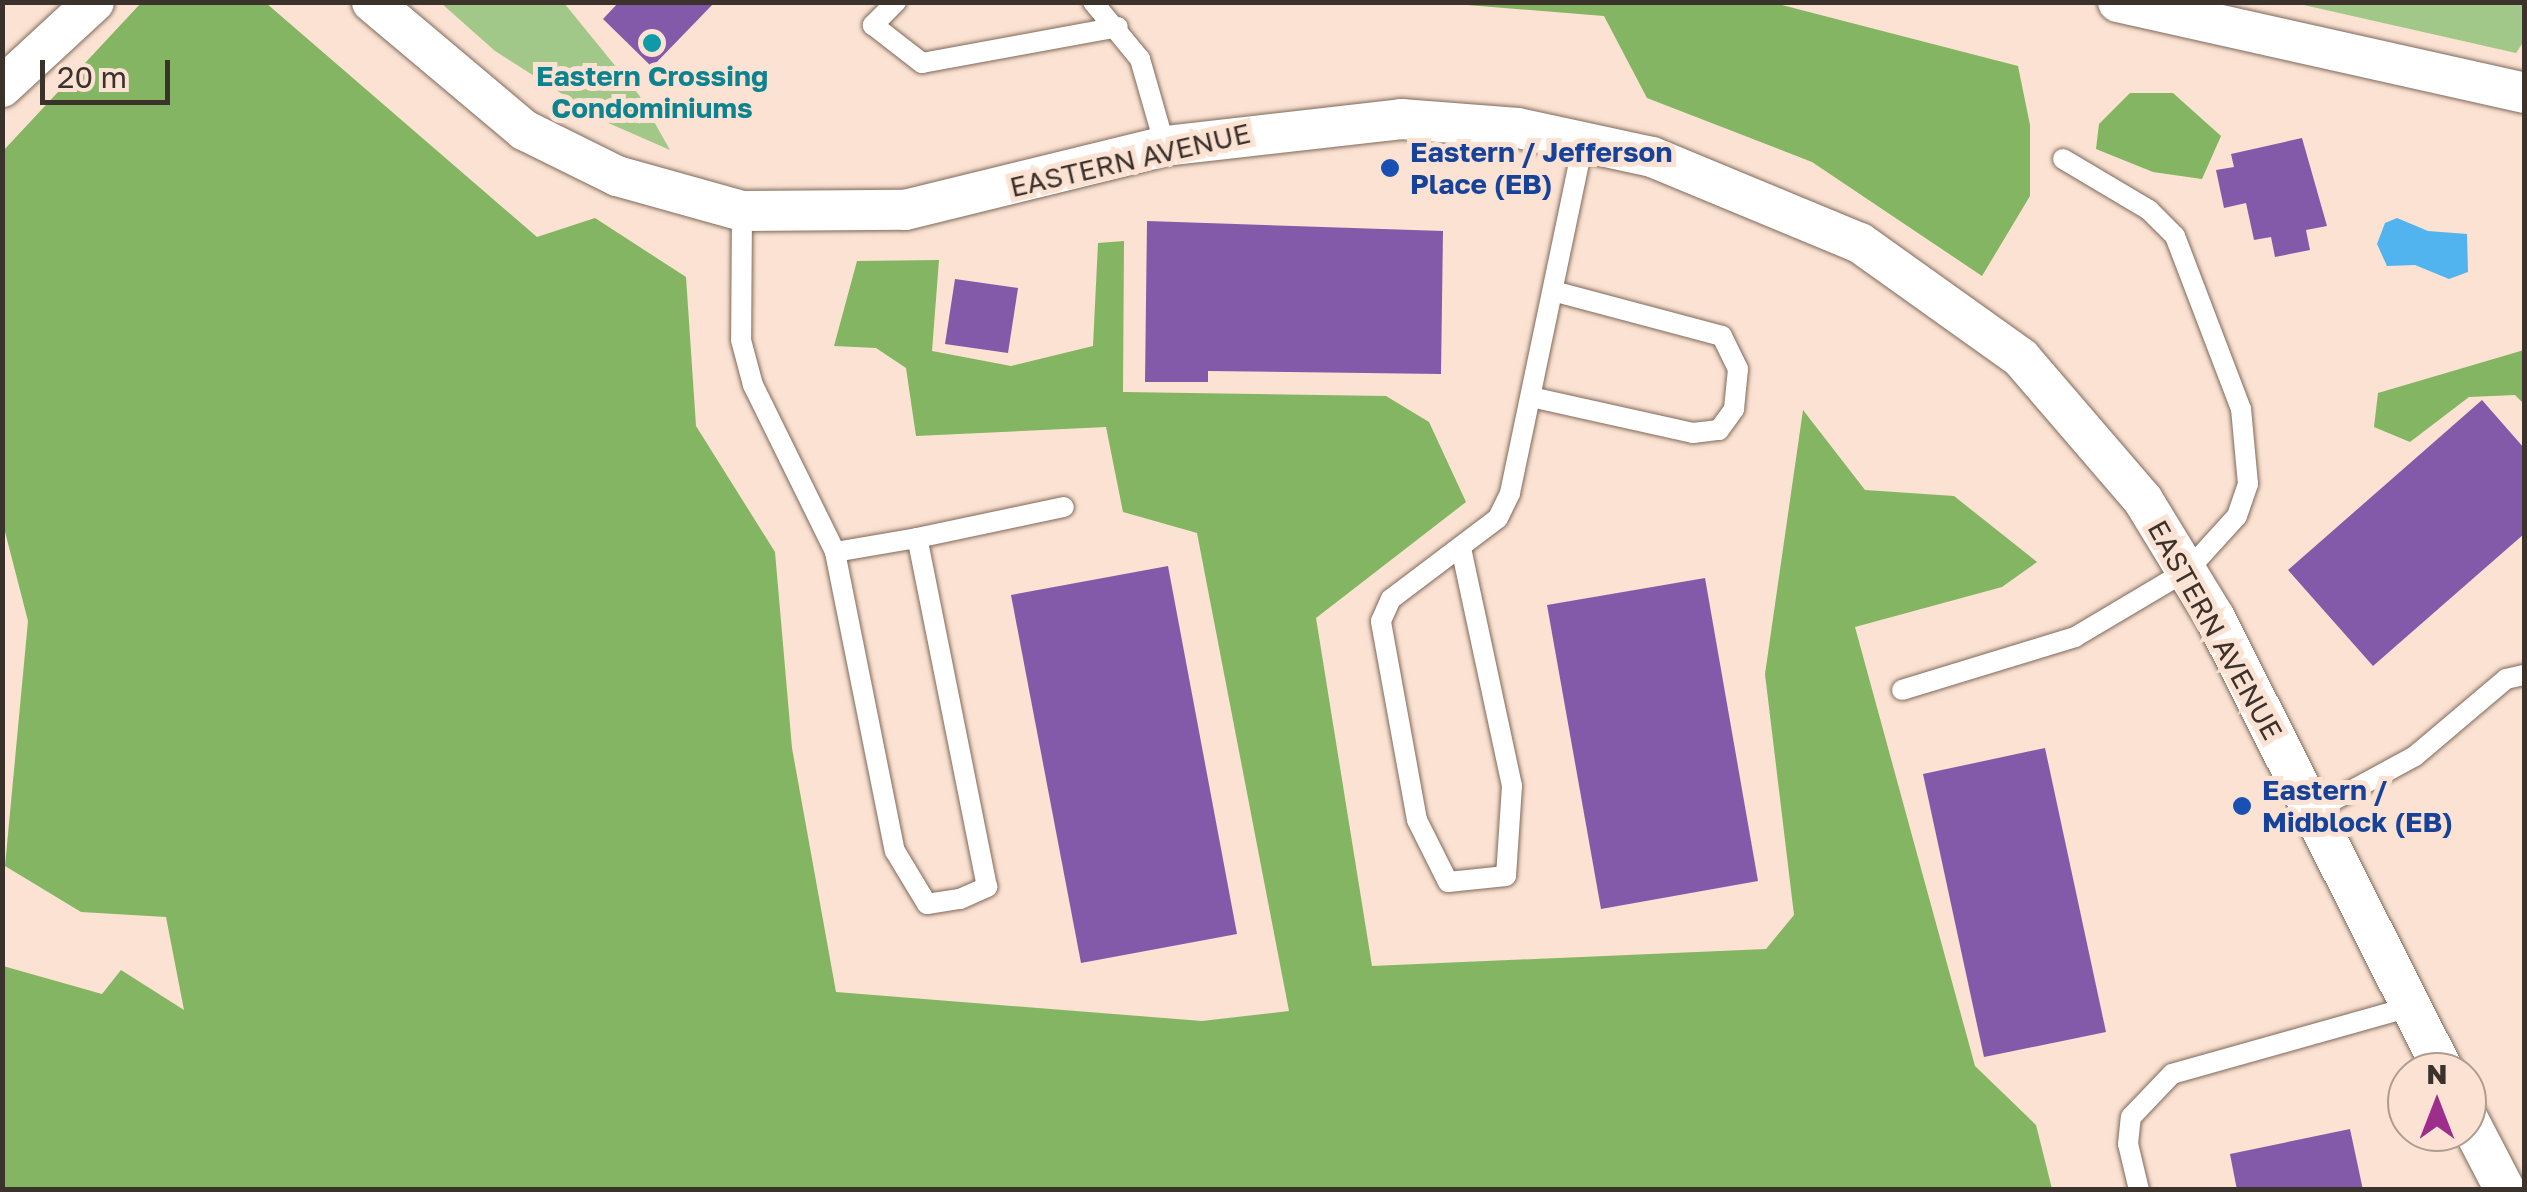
<!DOCTYPE html>
<style>
body{margin:0}
#map{position:relative;width:2527px;height:1192px;overflow:hidden;background:#fbe2d2;font-family:"Golos Text",sans-serif}
div>[style]{position:absolute}
.green>*{inset:0;background:#a1c888}
.forest>*{inset:0;background:#83b562}
.water>*{inset:0;background:#51b4ef}
.building>*{inset:0;background:#825aa9}
.roads{filter:drop-shadow(0 0 2px #7f695b) drop-shadow(0 0 2px #7f695b)}
.service>*{height:20px;margin:-10px;padding:0 10px;transform-origin:10px;border-radius:10px;background:#fff}
.minor>*{height:40px;margin:-20px;padding:0 20px;transform-origin:20px;border-radius:20px;background:#fff}
.dots>*{width:28px;height:28px;translate:-50% -50%;box-sizing:border-box;border:5px solid #fbe2d2;border-radius:50%}
span{translate:-50% -50%;white-space:nowrap;text-align:center;line-height:1.15;-webkit-text-stroke:10px #fbe2d2;paint-order:stroke}
.culture-label{font-size:28px;color:#0d838f;font-weight:700}
.transit-label{font-size:28px;color:#164399;font-weight:700}
.left{translate:0 -50%;text-align:left}
.street-label{font-size:28px;color:#3c322c}
.frame{position:absolute;inset:0;border:5px solid #3c322c;pointer-events:none}
.north{position:absolute;left:2387px;top:1052px;width:100px;height:100px;box-sizing:border-box;background:#fbe2d2;border:2px solid #af9c90;border-radius:50%;rotate:0deg;font-size:28px;font-weight:700;line-height:40px;text-align:center;color:#3c322c}
.north::after{content:'';display:block;margin:auto;width:35px;height:45px;background:#9e2e8c;clip-path:polygon(50% 0,100% 100%,50% 72%,0 100%)}
.scale{position:absolute;left:40px;top:60px;width:130px;height:45px;box-sizing:border-box;border:5px solid #3c322c;border-top:0;padding-left:12px;font-size:30px;line-height:35px;white-space:nowrap;color:#3c322c;-webkit-text-stroke:8px #fbe2d2;paint-order:stroke}
</style>
<div id="map">
<div class="green">
<i style="clip-path:polygon(441px 3px,564px 3px,639px 95px,670px 150px,606px 122px,495px 51px)"></i>
<i style="clip-path:polygon(2295px 3px,2524px 3px,2524px 41px,2516px 53px)"></i>
</div>
<div class="forest">
<i style="clip-path:polygon(141px 3px,266px 3px,537px 237px,595px 218px,686px 277px,696px 426px,775px 552px,792px 748px,836px 992px,1202px 1021px,1289px 1011px,1197px 533px,1123px 512px,1106px 427px,916px 436px,906px 368px,876px 348px,834px 346px,857px 261px,939px 260px,932px 351px,1011px 366px,1093px 346px,1098px 243px,1124px 241px,1123px 392px,1386px 396px,1429px 422px,1466px 502px,1316px 618px,1372px 966px,1766px 949px,1794px 915px,1765px 674px,1803px 410px,1865px 490px,1954px 496px,2037px 562px,2002px 587px,1855px 627px,1975px 1066px,2036px 1125px,2052px 1189px,3px 1189px,3px 966px,102px 994px,121px 970px,184px 1010px,166px 917px,81px 912px,5px 866px,28px 621px,3px 524px,3px 151px)"></i>
<i style="clip-path:polygon(1442px 3px,1774px 3px,2018px 66px,2030px 125px,2030px 196px,1982px 276px,1812px 162px,1647px 98px,1604px 16px)"></i>
<i style="clip-path:polygon(2130px 93px,2173px 93px,2221px 136px,2202px 179px,2153px 172px,2096px 149px,2099px 124px)"></i>
<i style="clip-path:polygon(2524px 350px,2524px 404px,2515px 395px,2469px 397px,2410px 442px,2374px 427px,2378px 393px)"></i>
</div>
<div class="water">
<i style="clip-path:polygon(2397px 218px,2428px 231px,2467px 234px,2468px 272px,2449px 279px,2415px 265px,2387px 266px,2377px 244px,2385px 223px)"></i>
</div>
<div class="building">
<i style="clip-path:polygon(619px 2px,715px 2px,652px 67px,603px 19px)"></i>
<i style="clip-path:polygon(2302px 138px,2327px 226px,2306px 230px,2310px 250px,2275px 257px,2271px 237px,2254px 240px,2246px 203px,2224px 208px,2216px 170px,2234px 167px,2231px 154px)"></i>
<i style="clip-path:polygon(1147px 221px,1443px 231px,1441px 374px,1208px 371px,1208px 382px,1145px 382px)"></i>
<i style="clip-path:polygon(955px 279px,1018px 288px,1008px 353px,945px 344px)"></i>
<i style="clip-path:polygon(2482px 400px,2524px 448px,2524px 534px,2373px 666px,2288px 570px)"></i>
<i style="clip-path:polygon(1168px 566px,1237px 934px,1081px 963px,1011px 595px)"></i>
<i style="clip-path:polygon(1705px 578px,1758px 881px,1601px 909px,1547px 605px)"></i>
<i style="clip-path:polygon(2045px 748px,2106px 1032px,1984px 1057px,1923px 774px)"></i>
<i style="clip-path:polygon(2350px 1129px,2363px 1190px,2237px 1190px,2230px 1154px)"></i>
</div>
<div class="roads">
<div class="service">
<i style="left:896px;top:2px;width:33px;rotate:135deg"></i>
<i style="left:873px;top:25px;width:62px;rotate:37.8deg"></i>
<i style="left:922px;top:63px;width:199px;rotate:-10.4deg"></i>
<i style="left:1093px;top:2px;width:74px;rotate:50.5deg"></i>
<i style="left:1140px;top:59px;width:91px;rotate:74deg"></i>
<i style="left:742px;top:211px;width:129px;rotate:90.4deg"></i>
<i style="left:741px;top:340px;width:47px;rotate:75.1deg"></i>
<i style="left:753px;top:385px;width:186px;rotate:63.8deg"></i>
<i style="left:835px;top:552px;width:305px;rotate:78.7deg"></i>
<i style="left:895px;top:851px;width:62px;rotate:58.9deg"></i>
<i style="left:927px;top:904px;width:33px;rotate:-9deg"></i>
<i style="left:960px;top:899px;width:30px;rotate:-24deg"></i>
<i style="left:987px;top:887px;width:356px;rotate:-101.3deg"></i>
<i style="left:917px;top:538px;width:83px;rotate:170.3deg"></i>
<i style="left:1531px;top:397px;width:166px;rotate:12.5deg"></i>
<i style="left:1693px;top:433px;width:26px;rotate:-7deg"></i>
<i style="left:1719px;top:430px;width:26px;rotate:-54deg"></i>
<i style="left:1734px;top:409px;width:40px;rotate:-84.3deg"></i>
<i style="left:1738px;top:369px;width:37px;rotate:-116deg"></i>
<i style="left:1722px;top:336px;width:175px;rotate:-165.1deg"></i>
<i style="left:917px;top:538px;width:150px;rotate:-11.9deg"></i>
<i style="left:1461px;top:548px;width:243px;rotate:77.9deg"></i>
<i style="left:1512px;top:786px;width:90px;rotate:93.8deg"></i>
<i style="left:1506px;top:876px;width:58px;rotate:174.1deg"></i>
<i style="left:1448px;top:882px;width:69px;rotate:-116.6deg"></i>
<i style="left:1417px;top:820px;width:202px;rotate:-100.3deg"></i>
<i style="left:1381px;top:621px;width:24px;rotate:-66deg"></i>
<i style="left:1391px;top:599px;width:134px;rotate:-37.1deg"></i>
<i style="left:1498px;top:518px;width:28px;rotate:-64deg"></i>
<i style="left:1510px;top:493px;width:362px;rotate:-78.2deg"></i>
<i style="left:1902px;top:690px;width:181px;rotate:-17deg"></i>
<i style="left:2075px;top:637px;width:131px;rotate:-30.7deg"></i>
<i style="left:2188px;top:570px;width:73px;rotate:-47.8deg"></i>
<i style="left:2237px;top:516px;width:34px;rotate:-71deg"></i>
<i style="left:2248px;top:484px;width:75px;rotate:-95.3deg"></i>
<i style="left:2241px;top:409px;width:185px;rotate:-110.9deg"></i>
<i style="left:2175px;top:236px;width:37px;rotate:-135deg"></i>
<i style="left:2149px;top:210px;width:100px;rotate:-149.3deg"></i>
<i style="left:2312px;top:812px;width:117px;rotate:-28.5deg"></i>
<i style="left:2415px;top:756px;width:119px;rotate:-40.2deg"></i>
<i style="left:2506px;top:679px;width:18px;rotate:-13deg"></i>
<i style="left:2139px;top:1190px;width:47px;rotate:-103.4deg"></i>
<i style="left:2128px;top:1144px;width:27px;rotate:-84deg"></i>
<i style="left:2131px;top:1117px;width:59px;rotate:-46.4deg"></i>
<i style="left:2172px;top:1074px;width:247px;rotate:-15.7deg"></i>
</div>
<div class="minor">
<i style="left:372px;top:2px;width:199px;rotate:40.1deg"></i>
<i style="left:524px;top:130px;width:104px;rotate:26.3deg"></i>
<i style="left:617px;top:176px;width:130px;rotate:15.6deg"></i>
<i style="left:742px;top:211px;width:163px;rotate:-0.4deg"></i>
<i style="left:905px;top:210px;width:268px;rotate:-13.8deg"></i>
<i style="left:1165px;top:146px;width:238px;rotate:-6.5deg"></i>
<i style="left:1401px;top:119px;width:117px;rotate:4.4deg"></i>
<i style="left:1518px;top:128px;width:137px;rotate:12.2deg"></i>
<i style="left:1652px;top:157px;width:225px;rotate:22.5deg"></i>
<i style="left:1860px;top:243px;width:198px;rotate:35.5deg"></i>
<i style="left:2021px;top:358px;width:187px;rotate:49.3deg"></i>
<i style="left:2143px;top:500px;width:138px;rotate:58.6deg"></i>
<i style="left:2215px;top:618px;width:508px;rotate:63.23deg"></i>
<i style="left:2118px;top:2px;width:416px;rotate:12.6deg"></i>
<i style="left:2px;top:87px;width:125px;rotate:-42.7deg"></i>
<i style="left:2467px;top:1117px;width:82px;rotate:62.5deg"></i>
</div>
</div>
<div class="dots">
<i style="left:652px;top:43px;background:#0f9aa8"></i>
<i style="left:1390px;top:168px;background:#1a4fb4"></i>
<i style="left:2242px;top:806px;background:#1a4fb4"></i>
</div>
<div class="culture-label">
<span style="left:652px;top:92px">Eastern Crossing<br>Condominiums</span>
</div>
<div class="transit-label">
<span class="left" style="left:1410px;top:168px">Eastern / Jefferson<br>Place (EB)</span>
<span class="left" style="left:2262px;top:806px">Eastern /<br>Midblock (EB)</span>
</div>
<div class="street-label">
<span style="left:1130px;top:160px;rotate:-13deg">EASTERN AVENUE</span>
<span style="left:2215px;top:630px;rotate:61deg">EASTERN AVENUE</span>
</div>
<div class="frame"></div>
<div class="north">N</div>
<div class="scale">20 m</div>
</div>
